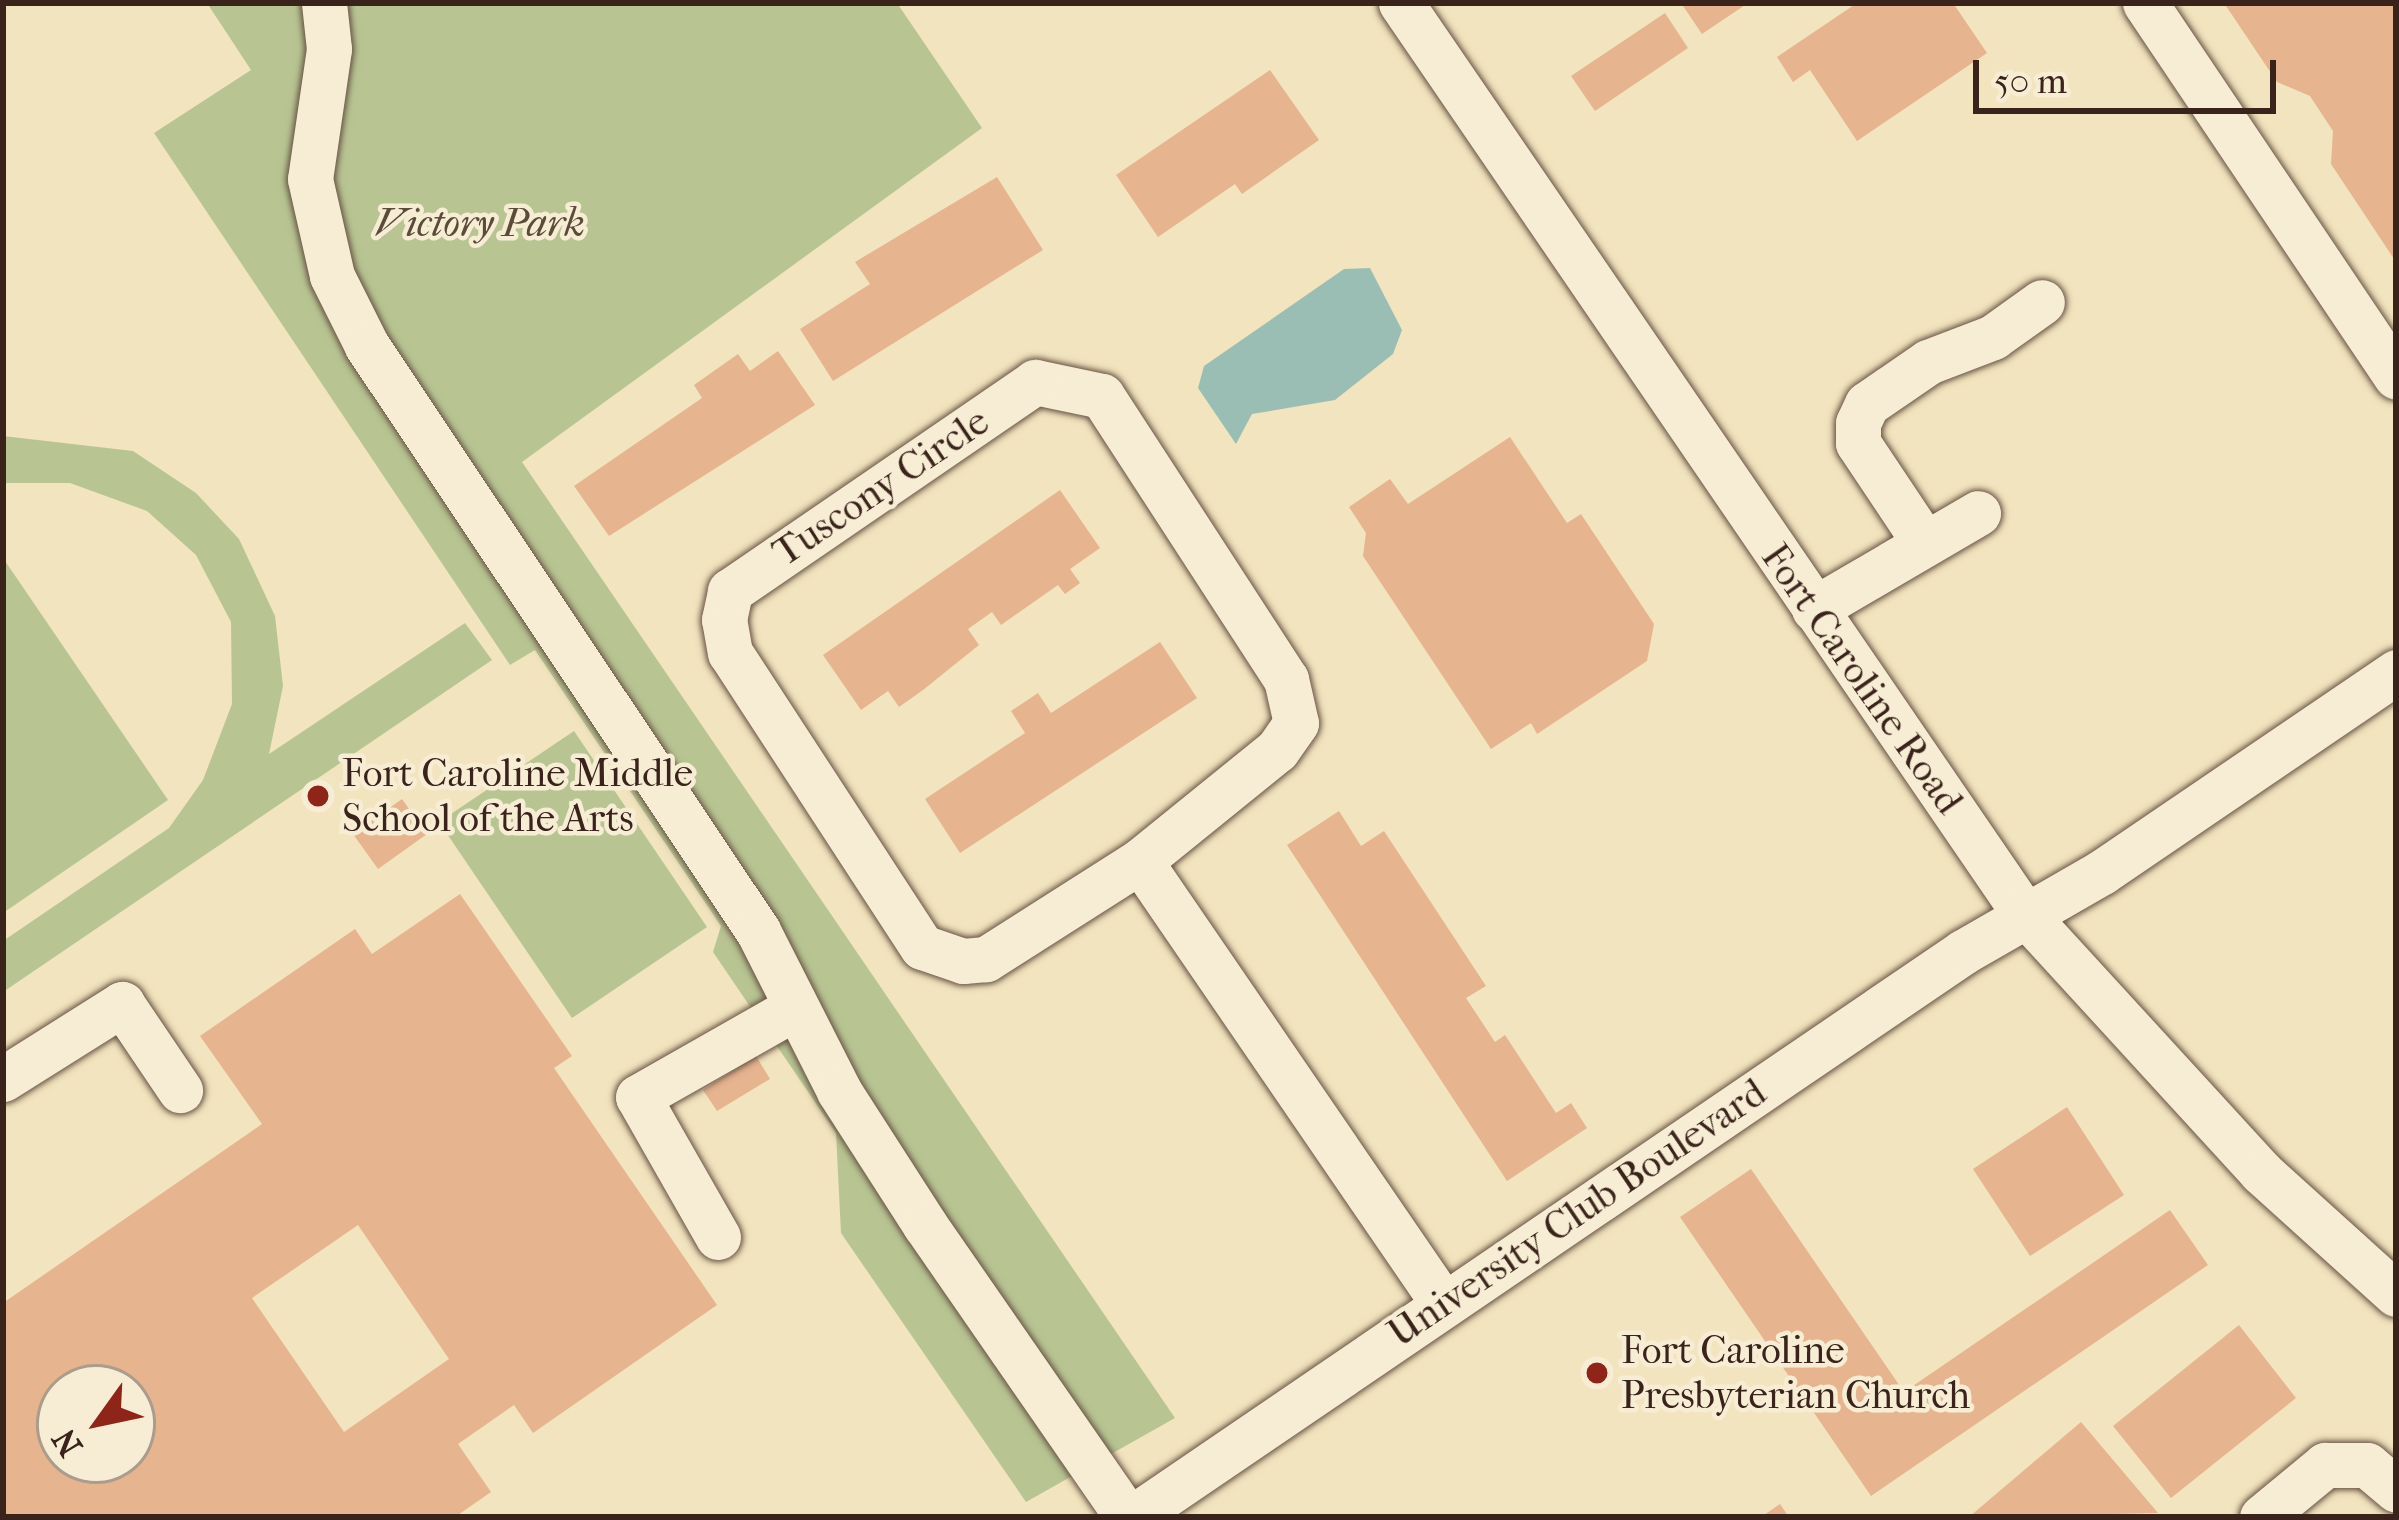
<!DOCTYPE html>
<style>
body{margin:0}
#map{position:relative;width:2399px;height:1520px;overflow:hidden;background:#f2e4be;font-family:"IM FELL French Canon",serif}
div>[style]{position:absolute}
.green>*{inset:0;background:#b8c593}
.water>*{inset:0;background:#9bbeb4}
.building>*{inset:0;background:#e7b490}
.roads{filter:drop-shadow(0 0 3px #685344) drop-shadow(0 0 3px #685344)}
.minor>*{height:45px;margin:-22.5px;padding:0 22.5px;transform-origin:22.5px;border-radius:22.5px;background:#f7edd5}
.dots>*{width:33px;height:33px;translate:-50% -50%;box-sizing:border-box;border:6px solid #f7edd5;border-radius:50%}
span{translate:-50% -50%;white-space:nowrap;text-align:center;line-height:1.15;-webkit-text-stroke:9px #f7edd5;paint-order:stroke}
.park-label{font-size:39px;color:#5a4c39;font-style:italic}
.street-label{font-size:39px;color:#3a231b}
.poi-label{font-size:39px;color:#3a231b}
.left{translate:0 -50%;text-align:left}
.frame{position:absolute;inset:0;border:6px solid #3a231b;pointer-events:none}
.north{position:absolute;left:36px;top:1364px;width:120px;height:120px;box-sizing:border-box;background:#f7edd5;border:3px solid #ab9c8b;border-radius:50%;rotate:237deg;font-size:33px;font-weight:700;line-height:48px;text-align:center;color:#3a231b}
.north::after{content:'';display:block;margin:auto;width:42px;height:54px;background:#8f2418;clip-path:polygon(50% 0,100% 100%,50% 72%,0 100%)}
.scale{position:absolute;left:1973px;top:60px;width:303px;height:54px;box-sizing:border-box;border:6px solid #3a231b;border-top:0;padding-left:15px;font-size:36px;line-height:42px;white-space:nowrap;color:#3a231b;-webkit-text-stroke:9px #f7edd5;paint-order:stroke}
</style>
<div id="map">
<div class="green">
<i style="clip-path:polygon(207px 3px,897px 3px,982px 128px,522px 462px,1175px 1418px,1026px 1502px,841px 1233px,836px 1133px,713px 952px,721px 926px,535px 650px,510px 665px,154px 133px,251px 70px)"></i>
<i style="clip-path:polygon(3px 436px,133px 451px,196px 493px,239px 539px,275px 616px,283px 686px,269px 754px,465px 623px,492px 660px,3px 992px,3px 941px,169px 828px,203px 780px,232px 704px,231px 622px,196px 555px,147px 511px,70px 483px,3px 483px)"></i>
<i style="clip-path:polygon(3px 558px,168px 800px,3px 913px)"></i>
<i style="clip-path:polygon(574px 731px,707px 927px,572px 1018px,439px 822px)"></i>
</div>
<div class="water">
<i style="clip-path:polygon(1370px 268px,1402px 330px,1393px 354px,1335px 400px,1252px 414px,1236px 444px,1198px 388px,1204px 366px,1344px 269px)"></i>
</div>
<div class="building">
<i style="clip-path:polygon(1681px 3px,1748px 3px,1702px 34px)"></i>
<i style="clip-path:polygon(1857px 3px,1953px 3px,1987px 53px,1857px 141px,1810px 70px,1793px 82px,1777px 57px)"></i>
<i style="clip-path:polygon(2224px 3px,2396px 3px,2396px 262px,2331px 164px,2333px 131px,2310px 96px,2277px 82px)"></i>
<i style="clip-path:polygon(1665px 13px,1688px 48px,1595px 111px,1571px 76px)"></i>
<i style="clip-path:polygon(1270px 70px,1319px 140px,1242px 194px,1235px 184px,1158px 237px,1116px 175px)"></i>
<i style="clip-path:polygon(997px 177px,1043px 250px,833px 381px,800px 329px,870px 284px,855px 262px)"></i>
<i style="clip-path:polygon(778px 351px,815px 405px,609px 536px,574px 486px,702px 398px,694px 385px,738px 354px,750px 371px)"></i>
<i style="clip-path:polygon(1510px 437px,1567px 523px,1581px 514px,1654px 624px,1647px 661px,1537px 734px,1531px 723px,1491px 749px,1363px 556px,1366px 533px,1349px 507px,1390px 479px,1408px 504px)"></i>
<i style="clip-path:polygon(1060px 490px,1100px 548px,1070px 569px,1080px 583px,1065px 594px,1058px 585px,1001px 625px,992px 612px,968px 629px,979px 645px,923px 690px,899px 707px,888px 691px,861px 710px,823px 655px)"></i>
<i style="clip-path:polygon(1160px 642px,1197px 698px,960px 853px,925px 799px,1025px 733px,1011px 711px,1038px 693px,1051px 713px)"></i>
<i style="clip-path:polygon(402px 799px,427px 834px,378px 869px,353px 834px)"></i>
<i style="clip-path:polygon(1339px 811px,1361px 846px,1384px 831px,1486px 986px,1466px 998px,1495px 1042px,1505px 1035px,1556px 1113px,1571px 1103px,1587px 1128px,1507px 1181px,1287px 845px)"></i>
<i style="clip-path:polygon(evenodd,460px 894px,572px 1056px,554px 1068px,717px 1305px,533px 1433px,514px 1405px,458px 1444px,491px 1492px,455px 1517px,3px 1517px,3px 1303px,262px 1124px,200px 1036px,355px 929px,372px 954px,460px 894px,358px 1225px,449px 1359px,344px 1432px,252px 1298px,358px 1225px,460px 894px,60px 1388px,132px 1388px,132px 1460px,60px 1460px,60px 1388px)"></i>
<i style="clip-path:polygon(756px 1056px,770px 1079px,717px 1111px,703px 1090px)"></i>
<i style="clip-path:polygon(2067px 1107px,2124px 1195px,2030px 1256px,1973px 1169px)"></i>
<i style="clip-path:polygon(1751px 1169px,1904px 1392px,2170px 1210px,2208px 1265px,1871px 1496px,1680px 1217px)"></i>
<i style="clip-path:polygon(2239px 1325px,2296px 1398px,2171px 1498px,2113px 1426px)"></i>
<i style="clip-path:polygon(2081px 1422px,2158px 1513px,1969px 1517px)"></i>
<i style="clip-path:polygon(1780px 1504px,1789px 1517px,1761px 1517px)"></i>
</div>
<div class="roads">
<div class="minor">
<i style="left:324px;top:3px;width:46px;rotate:83.8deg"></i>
<i style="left:329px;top:49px;width:131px;rotate:98.3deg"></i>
<i style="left:310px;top:179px;width:99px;rotate:77.2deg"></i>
<i style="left:332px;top:276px;width:78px;rotate:63.4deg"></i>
<i style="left:367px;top:346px;width:704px;rotate:56.24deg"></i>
<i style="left:758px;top:931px;width:179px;rotate:63.1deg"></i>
<i style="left:839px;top:1091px;width:159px;rotate:57.3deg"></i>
<i style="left:925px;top:1225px;width:355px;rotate:55.3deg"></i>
<i style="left:1401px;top:3px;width:1101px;rotate:55.62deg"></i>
<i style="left:2023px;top:912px;width:352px;rotate:47.5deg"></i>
<i style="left:2261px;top:1172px;width:182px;rotate:42.1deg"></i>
<i style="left:2145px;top:3px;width:450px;rotate:56.1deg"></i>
<i style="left:1035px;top:382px;width:68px;rotate:11.8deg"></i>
<i style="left:1102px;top:396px;width:338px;rotate:57deg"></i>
<i style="left:1286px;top:679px;width:45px;rotate:77.2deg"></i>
<i style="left:1296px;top:723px;width:33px;rotate:125deg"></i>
<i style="left:1277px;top:750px;width:176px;rotate:141deg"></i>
<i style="left:1140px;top:861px;width:183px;rotate:147.5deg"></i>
<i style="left:986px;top:959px;width:23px;rotate:175deg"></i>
<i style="left:963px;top:961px;width:43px;rotate:-161.1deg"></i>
<i style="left:922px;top:947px;width:351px;rotate:-123.1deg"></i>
<i style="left:730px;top:653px;width:34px;rotate:-100deg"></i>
<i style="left:724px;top:620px;width:30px;rotate:-78deg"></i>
<i style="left:730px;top:591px;width:370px;rotate:-34.4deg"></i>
<i style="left:1924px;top:542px;width:119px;rotate:-123.7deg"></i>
<i style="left:1858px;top:443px;width:20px;rotate:-90deg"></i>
<i style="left:1858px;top:423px;width:21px;rotate:-65deg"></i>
<i style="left:1867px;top:404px;width:74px;rotate:-34.5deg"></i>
<i style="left:1928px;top:362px;width:70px;rotate:-21deg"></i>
<i style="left:1993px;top:337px;width:60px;rotate:-35.5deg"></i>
<i style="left:1814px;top:609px;width:190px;rotate:-30.3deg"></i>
<i style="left:1140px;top:861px;width:538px;rotate:55.6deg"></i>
<i style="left:3px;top:1079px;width:141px;rotate:-32.2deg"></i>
<i style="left:122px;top:1004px;width:104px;rotate:56deg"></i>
<i style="left:718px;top:1237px;width:161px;rotate:-119.7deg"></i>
<i style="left:638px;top:1097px;width:178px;rotate:-29.6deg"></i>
<i style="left:1133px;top:1517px;width:1004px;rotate:-34.24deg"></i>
<i style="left:1963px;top:952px;width:160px;rotate:-29.9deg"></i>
<i style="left:2102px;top:872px;width:356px;rotate:-34.2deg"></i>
<i style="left:2262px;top:1517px;width:82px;rotate:-39.5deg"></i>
<i style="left:2325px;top:1465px;width:42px"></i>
<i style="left:2367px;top:1465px;width:38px;rotate:40deg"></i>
</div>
</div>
<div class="dots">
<i style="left:318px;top:796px;background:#8f2418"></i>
<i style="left:1597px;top:1373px;background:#8f2418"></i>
</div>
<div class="park-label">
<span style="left:480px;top:223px">Victory Park</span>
</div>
<div class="street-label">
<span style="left:881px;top:487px;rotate:-34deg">Tuscony Circle</span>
<span style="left:1862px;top:679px;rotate:55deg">Fort Caroline Road</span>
<span style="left:1577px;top:1213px;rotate:-34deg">University Club Boulevard</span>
</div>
<div class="poi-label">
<span class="left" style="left:342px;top:796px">Fort Caroline Middle<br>School of the Arts</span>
<span class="left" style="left:1621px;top:1373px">Fort Caroline<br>Presbyterian Church</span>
</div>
<div class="frame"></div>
<div class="north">N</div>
<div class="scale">50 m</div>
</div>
